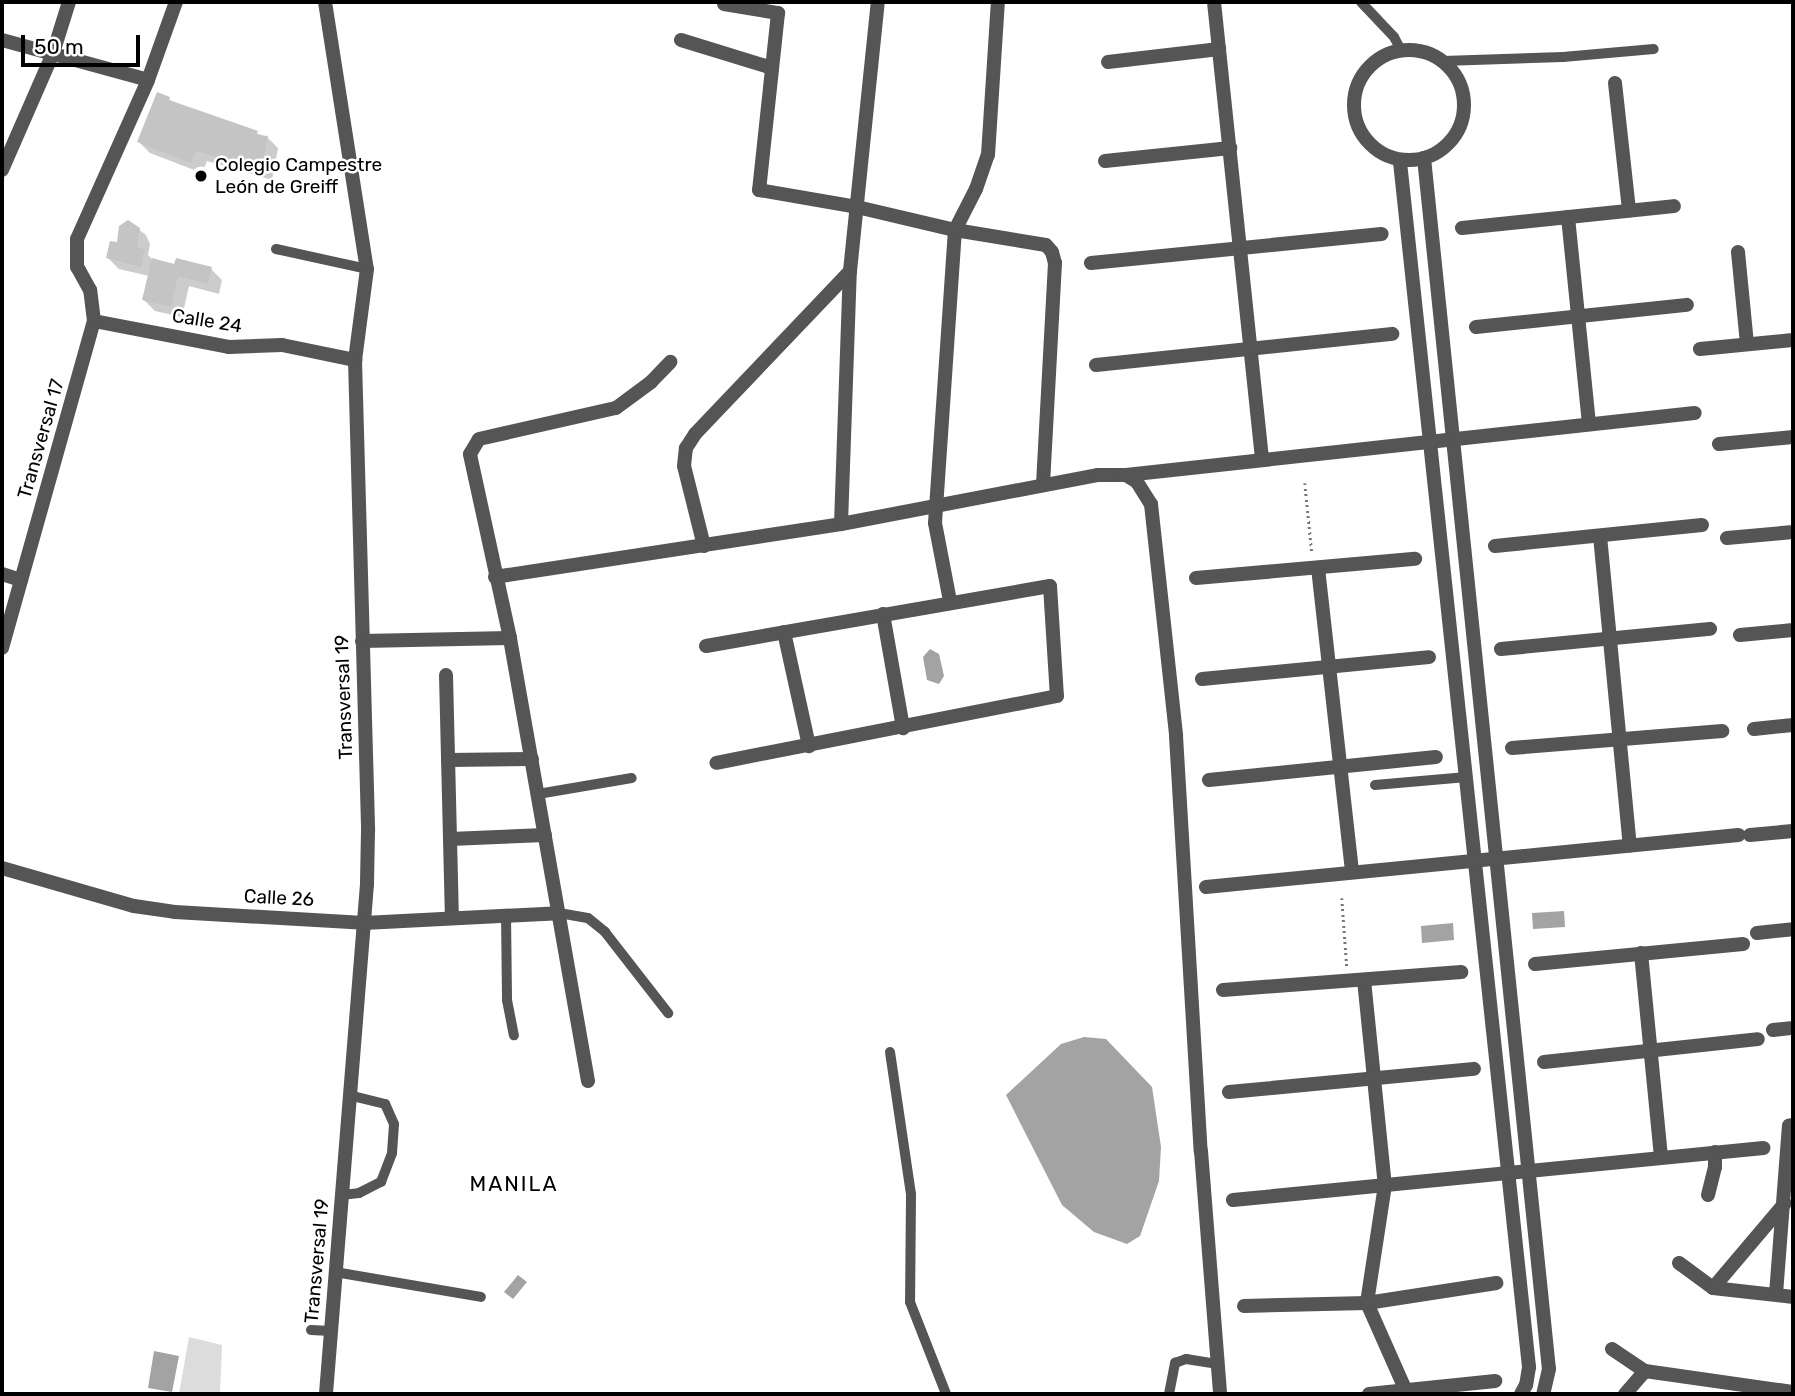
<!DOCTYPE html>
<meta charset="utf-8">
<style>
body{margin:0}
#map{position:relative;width:1795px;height:1396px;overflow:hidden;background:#fff;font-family:Rubik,sans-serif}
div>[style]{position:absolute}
.green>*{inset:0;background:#dcdcdc}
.water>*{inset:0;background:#a3a3a3}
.shadow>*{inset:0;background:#0003}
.building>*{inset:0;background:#c4c4c4}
.path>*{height:2.5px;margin-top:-1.25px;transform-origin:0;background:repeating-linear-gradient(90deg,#777 0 2px,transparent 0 5.5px)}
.service>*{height:10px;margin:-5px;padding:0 5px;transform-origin:5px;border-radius:5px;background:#555}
.minor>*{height:14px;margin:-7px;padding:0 7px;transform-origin:7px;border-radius:7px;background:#555}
.minor>.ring{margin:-7px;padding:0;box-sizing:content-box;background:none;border:14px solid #555;border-radius:50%}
.dots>*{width:19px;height:19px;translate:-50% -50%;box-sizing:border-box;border:4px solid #fff;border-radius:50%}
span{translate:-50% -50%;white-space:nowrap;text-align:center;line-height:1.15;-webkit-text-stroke:5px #fff;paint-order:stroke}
.poi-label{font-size:19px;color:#000}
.left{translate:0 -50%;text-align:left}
.street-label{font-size:19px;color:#000}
.neighbourhood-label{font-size:21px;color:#000;letter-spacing:2px}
.frame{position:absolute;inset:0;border:4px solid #000;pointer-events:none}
.scale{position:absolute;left:21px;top:35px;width:119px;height:32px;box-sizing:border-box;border:4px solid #000;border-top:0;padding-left:9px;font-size:21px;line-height:24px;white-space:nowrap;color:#000;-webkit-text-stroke:5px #fff;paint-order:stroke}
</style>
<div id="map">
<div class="green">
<i style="clip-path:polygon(189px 1337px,222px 1345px,220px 1394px,179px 1394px)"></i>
</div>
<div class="water">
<i style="clip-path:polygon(930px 649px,939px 654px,944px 676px,939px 684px,927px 680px,923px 657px)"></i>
<i style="clip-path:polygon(1564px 911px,1565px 927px,1533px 929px,1532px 913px)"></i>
<i style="clip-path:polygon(1453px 923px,1454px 940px,1422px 943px,1421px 926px)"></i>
<i style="clip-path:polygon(1084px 1037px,1106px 1039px,1152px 1087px,1161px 1147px,1159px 1181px,1140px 1236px,1127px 1244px,1094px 1232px,1062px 1205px,1006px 1095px,1061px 1044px)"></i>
<i style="clip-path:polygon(518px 1275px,527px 1282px,513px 1299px,504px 1292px)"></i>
<i style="clip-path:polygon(154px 1351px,179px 1356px,172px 1392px,148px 1388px)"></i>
</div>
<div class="shadow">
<i style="clip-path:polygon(169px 99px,174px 103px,267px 137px,278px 148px,272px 180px,207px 161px,202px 173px,150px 153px,139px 142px)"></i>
<i style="clip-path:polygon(129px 222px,146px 235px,150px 244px,148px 255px,154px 261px,211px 269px,222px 280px,219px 294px,189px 286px,182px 317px,155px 311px,144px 300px,149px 276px,119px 269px,108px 258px)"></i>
</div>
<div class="building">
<i style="clip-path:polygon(157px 92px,170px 97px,169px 100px,258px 131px,256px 135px,268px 136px,261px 170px,196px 151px,191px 163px,137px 142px)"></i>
<i style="clip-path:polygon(128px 220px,140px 228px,137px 247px,145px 250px,141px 267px,106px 258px,110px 241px,117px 242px,119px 226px)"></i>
<i style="clip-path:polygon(152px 258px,174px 264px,176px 258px,212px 267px,208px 284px,178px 276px,171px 307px,142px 300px)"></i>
</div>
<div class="path">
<i style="left:1305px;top:483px;width:70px;rotate:84.3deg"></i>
<i style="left:1342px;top:898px;width:70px;rotate:85.9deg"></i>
</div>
<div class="service">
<i style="left:1361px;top:2px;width:48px;rotate:46.7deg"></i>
<i style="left:1394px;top:37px;width:15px;rotate:62deg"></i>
<i style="left:1443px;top:61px;width:120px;rotate:-1.9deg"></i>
<i style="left:1563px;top:57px;width:91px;rotate:-5deg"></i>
<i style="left:276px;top:249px;width:93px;rotate:12.4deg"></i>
<i style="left:1375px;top:785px;width:92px;rotate:-5deg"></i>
<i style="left:538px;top:794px;width:95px;rotate:-9.7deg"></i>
<i style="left:559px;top:913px;width:29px;rotate:10deg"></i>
<i style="left:588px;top:918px;width:22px;rotate:39deg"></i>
<i style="left:605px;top:932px;width:103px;rotate:52.1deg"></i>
<i style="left:506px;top:915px;width:85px;rotate:89.3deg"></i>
<i style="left:507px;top:1000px;width:36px;rotate:79deg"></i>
<i style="left:890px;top:1052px;width:144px;rotate:81.6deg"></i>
<i style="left:911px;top:1194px;width:108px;rotate:90.5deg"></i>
<i style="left:910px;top:1302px;width:99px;rotate:68.6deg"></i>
<i style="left:341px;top:1195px;width:18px;rotate:-6deg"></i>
<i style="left:359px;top:1193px;width:25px;rotate:-27deg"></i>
<i style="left:381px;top:1182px;width:31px;rotate:-69deg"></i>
<i style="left:392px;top:1153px;width:29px;rotate:-86deg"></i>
<i style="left:394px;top:1124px;width:22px;rotate:-114deg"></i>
<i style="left:385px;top:1104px;width:36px;rotate:-166deg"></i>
<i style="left:335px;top:1272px;width:148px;rotate:9.7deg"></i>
<i style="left:311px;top:1330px;width:20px;rotate:3deg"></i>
<i style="left:1169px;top:1394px;width:32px;rotate:-79deg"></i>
<i style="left:1175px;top:1363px;width:12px;rotate:-20deg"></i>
<i style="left:1186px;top:1359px;width:31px;rotate:9deg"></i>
</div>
<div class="minor">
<i style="left:325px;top:2px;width:270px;rotate:81.1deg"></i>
<i style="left:367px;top:269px;width:92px;rotate:97.5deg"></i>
<i style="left:355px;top:360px;width:471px;rotate:88.4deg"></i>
<i style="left:368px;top:831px;width:53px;rotate:91.1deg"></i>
<i style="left:367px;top:884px;width:512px;rotate:94.6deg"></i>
<i style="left:1214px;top:2px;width:459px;rotate:84deg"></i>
<i style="left:724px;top:4px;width:55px;rotate:9.5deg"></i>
<i style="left:778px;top:13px;width:178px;rotate:96.1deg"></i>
<i style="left:759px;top:190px;width:99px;rotate:9.8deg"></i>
<i style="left:857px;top:207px;width:101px;rotate:13.2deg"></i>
<i style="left:955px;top:230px;width:92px;rotate:9.4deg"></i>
<i style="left:1046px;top:245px;width:9px;rotate:49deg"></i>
<i style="left:1052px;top:252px;width:11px;rotate:75deg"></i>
<i style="left:1055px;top:263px;width:222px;rotate:93.1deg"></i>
<i style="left:2px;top:40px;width:151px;rotate:15.3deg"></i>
<i style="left:681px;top:40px;width:95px;rotate:17.1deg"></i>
<i class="ring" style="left:1354px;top:50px;width:96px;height:96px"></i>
<i style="left:1108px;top:62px;width:112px;rotate:-6.7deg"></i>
<i style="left:1615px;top:83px;width:128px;rotate:83.7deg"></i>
<i style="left:1424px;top:158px;width:1217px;rotate:84.11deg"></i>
<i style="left:1549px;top:1369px;width:26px;rotate:103deg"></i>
<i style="left:1105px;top:161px;width:126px;rotate:-5.9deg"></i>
<i style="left:1400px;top:162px;width:1212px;rotate:83.89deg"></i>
<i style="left:1529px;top:1367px;width:18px;rotate:99deg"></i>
<i style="left:1526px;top:1385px;width:10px;rotate:119deg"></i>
<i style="left:2px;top:170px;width:128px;rotate:-66.4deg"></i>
<i style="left:53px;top:53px;width:53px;rotate:-72.6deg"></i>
<i style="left:1568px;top:217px;width:208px;rotate:84.2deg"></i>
<i style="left:1462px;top:228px;width:213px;rotate:-5.9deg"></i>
<i style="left:1738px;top:252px;width:92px;rotate:84.4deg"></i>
<i style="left:1091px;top:263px;width:292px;rotate:-5.7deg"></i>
<i style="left:94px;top:321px;width:137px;rotate:10.9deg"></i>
<i style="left:229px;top:347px;width:53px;rotate:-2.2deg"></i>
<i style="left:282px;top:345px;width:75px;rotate:11.6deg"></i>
<i style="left:1476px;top:327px;width:212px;rotate:-6deg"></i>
<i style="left:1700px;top:349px;width:93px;rotate:-5.5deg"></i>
<i style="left:1096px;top:365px;width:298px;rotate:-6deg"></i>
<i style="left:1719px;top:444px;width:74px;rotate:-5.4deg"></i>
<i style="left:1126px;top:475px;width:13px;rotate:32deg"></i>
<i style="left:1137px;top:482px;width:26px;rotate:58deg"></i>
<i style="left:1151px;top:504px;width:233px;rotate:83.8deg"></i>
<i style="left:1176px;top:736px;width:416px;rotate:86.6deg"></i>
<i style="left:1201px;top:1151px;width:244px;rotate:85.5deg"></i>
<i style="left:841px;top:524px;width:253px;rotate:-88deg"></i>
<i style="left:850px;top:271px;width:270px;rotate:-84.1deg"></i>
<i style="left:1600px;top:536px;width:311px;rotate:84.5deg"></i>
<i style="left:1727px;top:538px;width:66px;rotate:-5.2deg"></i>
<i style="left:704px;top:546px;width:82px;rotate:-104deg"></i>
<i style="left:684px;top:466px;width:18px;rotate:-84deg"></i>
<i style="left:686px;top:448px;width:17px;rotate:-57deg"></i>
<i style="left:695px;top:434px;width:225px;rotate:-46.4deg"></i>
<i style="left:1495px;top:546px;width:208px;rotate:-5.8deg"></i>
<i style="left:1318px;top:568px;width:306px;rotate:83.6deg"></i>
<i style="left:2px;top:574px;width:20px;rotate:18deg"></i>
<i style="left:495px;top:577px;width:350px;rotate:-8.7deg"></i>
<i style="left:841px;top:524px;width:262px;rotate:-10.8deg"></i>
<i style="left:1098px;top:475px;width:28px"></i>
<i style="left:1126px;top:475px;width:572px;rotate:-6.22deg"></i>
<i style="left:1196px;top:578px;width:220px;rotate:-5deg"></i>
<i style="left:950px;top:601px;width:79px;rotate:-100.9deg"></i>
<i style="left:935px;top:523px;width:294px;rotate:-86.1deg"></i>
<i style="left:955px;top:230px;width:46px;rotate:-62.9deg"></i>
<i style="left:976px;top:189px;width:36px;rotate:-71deg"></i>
<i style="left:988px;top:155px;width:153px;rotate:-86.3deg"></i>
<i style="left:883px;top:614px;width:116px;rotate:80deg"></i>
<i style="left:784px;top:632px;width:117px;rotate:77.6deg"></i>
<i style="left:1740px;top:635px;width:53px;rotate:-5.4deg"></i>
<i style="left:362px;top:641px;width:148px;rotate:-1.2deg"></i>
<i style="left:706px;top:646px;width:349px;rotate:-9.9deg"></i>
<i style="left:1050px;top:586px;width:110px;rotate:86.4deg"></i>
<i style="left:1057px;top:696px;width:347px;rotate:168.9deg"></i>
<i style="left:2px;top:648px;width:340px;rotate:-74.3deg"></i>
<i style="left:94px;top:321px;width:31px;rotate:-97deg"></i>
<i style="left:90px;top:290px;width:26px;rotate:-119deg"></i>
<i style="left:77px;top:267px;width:28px;rotate:-90deg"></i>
<i style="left:77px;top:239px;width:174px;rotate:-65.9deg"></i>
<i style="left:148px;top:80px;width:83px;rotate:-70.3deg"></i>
<i style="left:1501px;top:649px;width:210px;rotate:-5.5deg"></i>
<i style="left:446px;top:675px;width:243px;rotate:88.6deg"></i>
<i style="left:1202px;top:679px;width:228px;rotate:-5.5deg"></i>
<i style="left:1754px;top:729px;width:39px;rotate:-6deg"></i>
<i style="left:1512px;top:748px;width:211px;rotate:-4.6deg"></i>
<i style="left:448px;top:760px;width:84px;rotate:-0.7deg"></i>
<i style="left:1209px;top:780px;width:228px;rotate:-5.8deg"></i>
<i style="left:1750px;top:835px;width:43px;rotate:-5.3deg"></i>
<i style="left:450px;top:839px;width:95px;rotate:-2.4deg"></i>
<i style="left:2px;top:868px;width:137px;rotate:16.1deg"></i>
<i style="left:134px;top:906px;width:41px;rotate:8.3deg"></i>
<i style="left:175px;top:912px;width:189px;rotate:3.3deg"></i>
<i style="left:364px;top:923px;width:195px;rotate:-2.9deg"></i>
<i style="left:1206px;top:887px;width:535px;rotate:-5.58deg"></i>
<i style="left:1757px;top:933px;width:36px;rotate:-6deg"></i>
<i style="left:1641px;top:953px;width:205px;rotate:84.4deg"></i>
<i style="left:1535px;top:964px;width:209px;rotate:-5.5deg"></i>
<i style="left:1364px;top:980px;width:206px;rotate:84.2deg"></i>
<i style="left:1385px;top:1185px;width:119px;rotate:98.7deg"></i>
<i style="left:1367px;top:1303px;width:96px;rotate:66.1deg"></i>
<i style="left:1223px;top:990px;width:239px;rotate:-4.3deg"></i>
<i style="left:1773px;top:1030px;width:20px;rotate:-6deg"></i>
<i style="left:1544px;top:1062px;width:215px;rotate:-6.1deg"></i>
<i style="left:588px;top:1081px;width:450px;rotate:-100deg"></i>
<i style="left:510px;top:638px;width:188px;rotate:-102.3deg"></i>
<i style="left:470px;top:454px;width:17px;rotate:-59deg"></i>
<i style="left:479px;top:439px;width:140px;rotate:-12.8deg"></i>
<i style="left:616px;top:408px;width:44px;rotate:-36.6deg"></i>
<i style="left:651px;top:382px;width:28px;rotate:-46deg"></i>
<i style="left:1229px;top:1092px;width:246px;rotate:-5.4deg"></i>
<i style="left:1708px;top:1195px;width:29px;rotate:-76deg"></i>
<i style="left:1715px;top:1167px;width:15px;rotate:-90deg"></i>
<i style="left:1233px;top:1200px;width:533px;rotate:-5.6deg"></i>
<i style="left:1679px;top:1263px;width:42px;rotate:36.3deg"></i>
<i style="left:1713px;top:1288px;width:81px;rotate:6.4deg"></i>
<i style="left:1713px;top:1288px;width:111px;rotate:-49.7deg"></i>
<i style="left:1776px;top:1294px;width:169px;rotate:-85.6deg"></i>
<i style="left:1789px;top:1126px;width:4px;rotate:-14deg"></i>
<i style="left:1244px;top:1306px;width:123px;rotate:-1.4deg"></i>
<i style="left:1367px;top:1303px;width:131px;rotate:-8.8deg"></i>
<i style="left:1612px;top:1349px;width:40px;rotate:34deg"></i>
<i style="left:1645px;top:1371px;width:149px;rotate:8.1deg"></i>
<i style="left:1369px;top:1394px;width:127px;rotate:-5.9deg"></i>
<i style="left:1625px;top:1394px;width:30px;rotate:-49deg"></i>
</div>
<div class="dots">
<i style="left:201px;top:176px;background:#000"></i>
</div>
<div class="poi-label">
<span class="left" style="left:215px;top:176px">Colegio Campestre<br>León de Greiff</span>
</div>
<div class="street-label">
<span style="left:207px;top:321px;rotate:9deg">Calle 24</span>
<span style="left:41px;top:439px;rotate:-74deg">Transversal 17</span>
<span style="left:344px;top:697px;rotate:-92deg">Transversal 19</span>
<span style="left:279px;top:898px;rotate:3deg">Calle 26</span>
<span style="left:317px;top:1261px;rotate:-85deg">Transversal 19</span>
</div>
<div class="neighbourhood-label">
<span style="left:514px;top:1184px">MANILA</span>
</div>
<div class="frame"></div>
<div class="scale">50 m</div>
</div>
